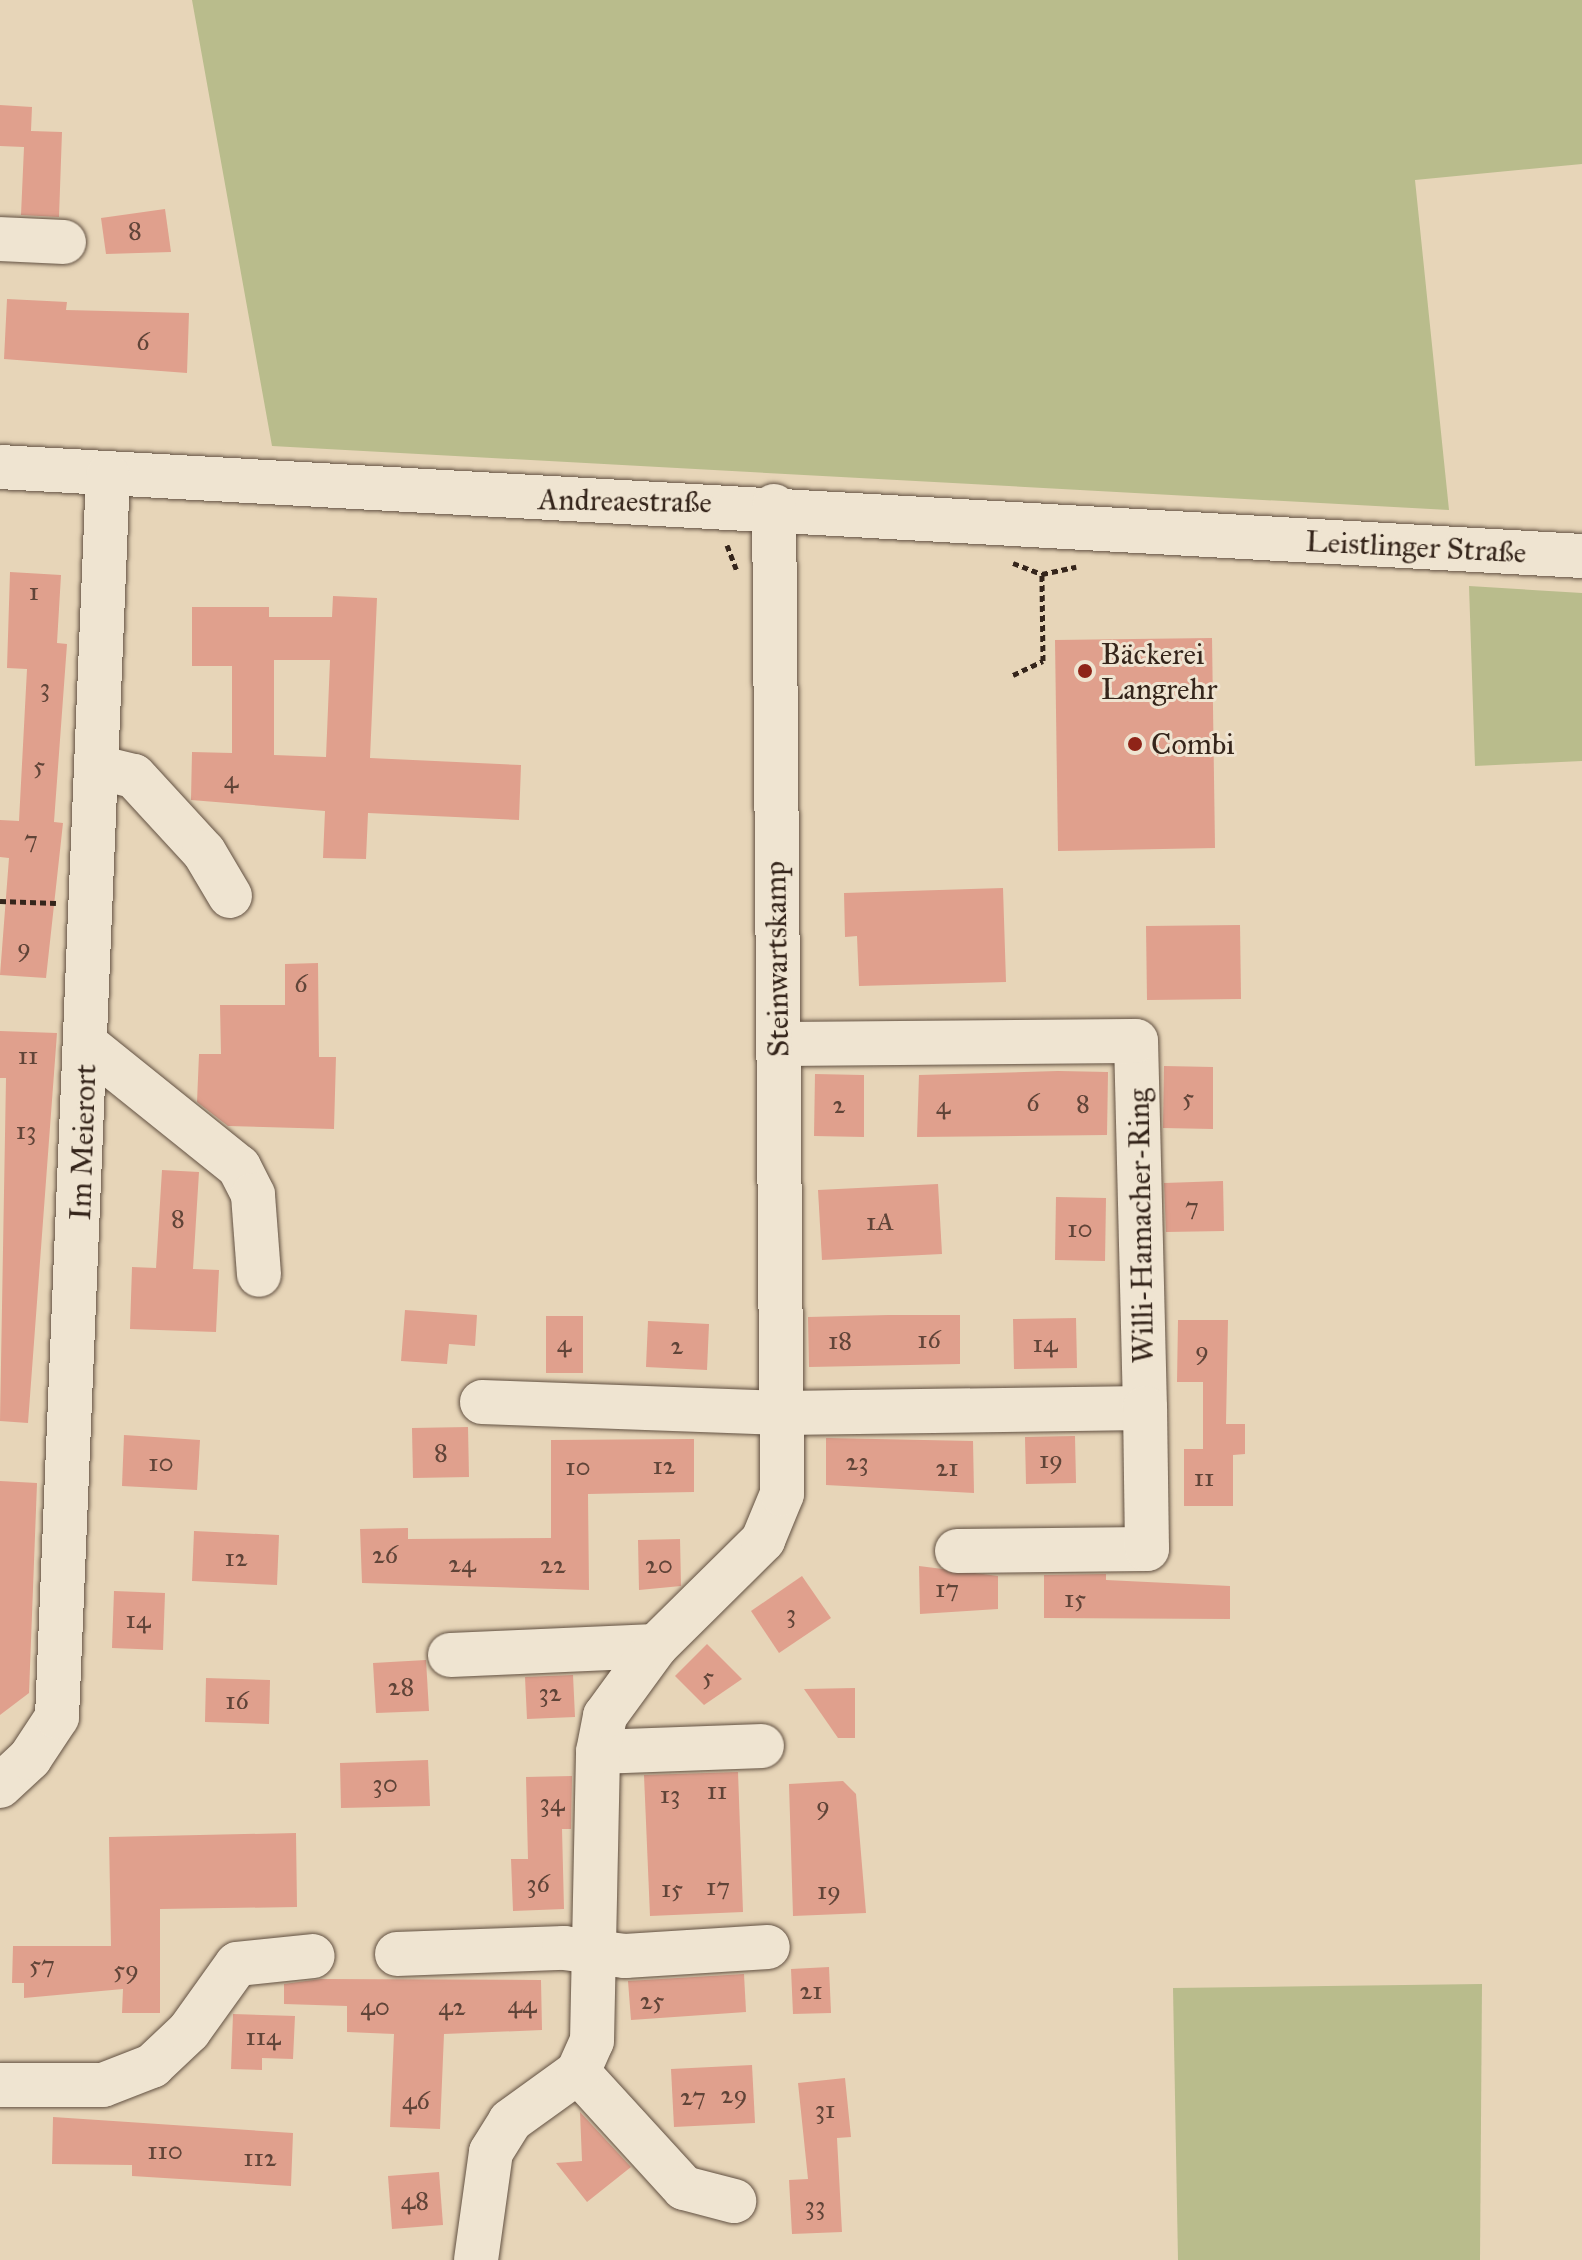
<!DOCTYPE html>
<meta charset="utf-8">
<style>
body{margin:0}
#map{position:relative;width:1582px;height:2260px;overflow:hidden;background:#e7d5b8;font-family:"IM FELL Great Primer",serif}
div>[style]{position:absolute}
.green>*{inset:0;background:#b9bc8c}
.building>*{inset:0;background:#e0a08d}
.path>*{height:5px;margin-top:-2.5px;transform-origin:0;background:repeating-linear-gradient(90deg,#35251b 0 6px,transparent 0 10px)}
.roads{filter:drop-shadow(0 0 2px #625142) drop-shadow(0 0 2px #625142)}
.minor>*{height:44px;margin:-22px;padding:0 22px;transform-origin:22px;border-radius:22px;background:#efe4d1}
.dots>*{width:22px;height:22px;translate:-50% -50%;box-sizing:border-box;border:4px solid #efe4d1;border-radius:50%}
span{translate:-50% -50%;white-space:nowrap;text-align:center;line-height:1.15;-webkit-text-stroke:6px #efe4d1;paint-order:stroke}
.number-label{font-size:26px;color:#604438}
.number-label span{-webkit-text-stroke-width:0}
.street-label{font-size:30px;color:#35251b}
.poi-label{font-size:30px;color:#35251b}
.left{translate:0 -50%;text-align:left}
</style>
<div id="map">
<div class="green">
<i style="clip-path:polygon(192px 0,1582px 0,1582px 164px,1415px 180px,1449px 510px,272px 446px)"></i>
<i style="clip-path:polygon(1469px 586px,1582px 593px,1582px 761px,1475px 766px)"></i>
<i style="clip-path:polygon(1482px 1984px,1480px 2260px,1178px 2260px,1173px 1988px)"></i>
</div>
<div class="building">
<i style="clip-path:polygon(0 105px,32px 107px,31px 131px,62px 132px,59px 217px,21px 215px,24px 147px,0 146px)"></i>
<i style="clip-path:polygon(165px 209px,171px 252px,106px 254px,101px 218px)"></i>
<i style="clip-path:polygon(7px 299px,67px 302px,66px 310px,189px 313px,187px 373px,4px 359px)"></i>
<i style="clip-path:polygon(10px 572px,61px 575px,57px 643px,67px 644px,54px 822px,63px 823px,46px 978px,0 975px,9px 858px,0 857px,0 820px,19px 821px,27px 669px,7px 668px)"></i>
<i style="clip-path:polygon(evenodd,333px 596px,377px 598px,370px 758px,521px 765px,519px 820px,368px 813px,366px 859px,323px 858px,325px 811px,191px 800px,192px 752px,232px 753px,232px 666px,192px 666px,192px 607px,269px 607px,269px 617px,332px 617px,333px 596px,274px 660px,330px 660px,326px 757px,274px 755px,274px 660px)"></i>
<i style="clip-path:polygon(1212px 638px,1215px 848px,1058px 851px,1055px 640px)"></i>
<i style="clip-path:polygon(1003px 888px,1006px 982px,859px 986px,857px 936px,845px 937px,844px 893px)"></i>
<i style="clip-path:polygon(1240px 925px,1241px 999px,1147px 1000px,1146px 926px)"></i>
<i style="clip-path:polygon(318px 963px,319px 1057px,336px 1057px,334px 1129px,228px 1126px,197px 1102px,199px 1054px,221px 1054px,220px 1005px,285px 1005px,285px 964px)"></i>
<i style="clip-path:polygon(0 1031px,57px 1033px,28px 1423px,0 1421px,6px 1078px,0 1078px)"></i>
<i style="clip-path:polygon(1164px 1066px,1213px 1067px,1213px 1129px,1163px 1128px)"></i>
<i style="clip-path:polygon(1058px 1071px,1108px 1072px,1107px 1135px,917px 1137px,919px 1075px)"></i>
<i style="clip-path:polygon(815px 1074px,864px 1075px,864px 1137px,814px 1136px)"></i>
<i style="clip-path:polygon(162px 1170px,199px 1172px,193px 1269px,219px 1270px,216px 1332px,130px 1329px,132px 1267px,156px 1268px)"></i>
<i style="clip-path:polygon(1223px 1181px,1224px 1231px,1166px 1232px,1164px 1183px)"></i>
<i style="clip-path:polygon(938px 1184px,942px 1254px,822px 1260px,818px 1190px)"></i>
<i style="clip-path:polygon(1056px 1197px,1106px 1198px,1105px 1261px,1055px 1260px)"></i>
<i style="clip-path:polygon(405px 1310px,477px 1315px,475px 1346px,449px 1344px,447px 1364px,401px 1361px)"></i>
<i style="clip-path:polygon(888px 1315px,960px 1315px,960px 1364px,809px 1367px,808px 1317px)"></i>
<i style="clip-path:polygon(546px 1316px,583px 1316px,583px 1373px,546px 1373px)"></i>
<i style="clip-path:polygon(1076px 1318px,1077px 1368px,1014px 1369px,1013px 1319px)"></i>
<i style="clip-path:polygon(1178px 1320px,1228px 1320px,1226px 1424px,1245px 1424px,1245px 1454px,1233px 1455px,1233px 1506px,1184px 1506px,1184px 1449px,1203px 1449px,1203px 1382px,1177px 1382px)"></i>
<i style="clip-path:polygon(648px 1321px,709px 1324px,707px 1370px,646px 1367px)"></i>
<i style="clip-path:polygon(468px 1427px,469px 1477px,413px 1478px,412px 1428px)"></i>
<i style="clip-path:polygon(124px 1435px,200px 1440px,197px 1490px,122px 1486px)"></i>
<i style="clip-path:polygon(1075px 1436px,1076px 1483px,1026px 1484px,1025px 1437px)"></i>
<i style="clip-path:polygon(826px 1438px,973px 1441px,974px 1493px,826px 1485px)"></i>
<i style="clip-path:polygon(694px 1439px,694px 1492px,588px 1494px,589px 1590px,362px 1583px,360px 1529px,408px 1528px,408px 1539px,551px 1538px,551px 1440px)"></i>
<i style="clip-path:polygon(0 1481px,37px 1483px,29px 1693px,0 1715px)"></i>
<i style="clip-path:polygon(194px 1531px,279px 1535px,277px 1585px,192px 1581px)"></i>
<i style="clip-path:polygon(680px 1539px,681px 1586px,639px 1590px,638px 1540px)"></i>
<i style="clip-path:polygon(919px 1566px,998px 1576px,998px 1609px,920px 1614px)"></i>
<i style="clip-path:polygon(1106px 1574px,1106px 1580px,1230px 1586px,1230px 1619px,1044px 1618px,1044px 1575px)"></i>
<i style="clip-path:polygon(802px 1576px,831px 1618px,779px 1653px,751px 1611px)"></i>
<i style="clip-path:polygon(114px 1591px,165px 1593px,163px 1650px,112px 1648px)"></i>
<i style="clip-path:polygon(707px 1644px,742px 1679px,704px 1705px,675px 1676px)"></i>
<i style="clip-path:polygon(426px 1660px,429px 1711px,376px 1713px,373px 1663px)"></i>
<i style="clip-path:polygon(573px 1675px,575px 1717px,527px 1719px,525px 1677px)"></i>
<i style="clip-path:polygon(206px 1678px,270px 1680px,269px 1724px,205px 1722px)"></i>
<i style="clip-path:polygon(855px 1688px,855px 1738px,838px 1738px,804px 1689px)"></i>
<i style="clip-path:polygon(428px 1760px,430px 1806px,341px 1808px,340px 1763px)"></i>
<i style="clip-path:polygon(738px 1772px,743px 1912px,650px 1916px,644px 1775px)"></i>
<i style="clip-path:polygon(572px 1776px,571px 1829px,562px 1829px,564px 1909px,513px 1911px,511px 1859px,528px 1859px,526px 1777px)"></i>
<i style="clip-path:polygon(843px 1781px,856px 1794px,866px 1913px,793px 1916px,789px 1784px)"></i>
<i style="clip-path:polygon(296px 1833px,297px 1907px,160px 1909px,160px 2013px,122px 2013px,123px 1989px,24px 1998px,24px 1983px,12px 1983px,13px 1946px,111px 1946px,109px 1837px)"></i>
<i style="clip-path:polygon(829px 1967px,831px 2013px,793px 2014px,791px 1969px)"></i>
<i style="clip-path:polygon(744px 1974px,746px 2012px,631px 2020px,628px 1981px)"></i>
<i style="clip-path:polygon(321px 1979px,541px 1980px,542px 2030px,444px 2034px,440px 2129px,390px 2127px,394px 2034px,347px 2032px,347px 2006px,284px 2004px,284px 1984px)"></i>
<i style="clip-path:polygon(233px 2014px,295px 2016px,293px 2059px,262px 2058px,262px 2070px,231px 2069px)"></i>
<i style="clip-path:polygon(752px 2065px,755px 2123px,674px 2127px,671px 2069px)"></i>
<i style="clip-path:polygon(845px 2078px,851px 2137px,837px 2138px,842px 2232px,792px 2234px,789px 2180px,808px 2179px,798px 2083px)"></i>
<i style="clip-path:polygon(580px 2112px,631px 2167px,587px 2202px,556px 2163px,582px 2161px)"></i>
<i style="clip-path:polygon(53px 2117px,293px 2133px,291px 2186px,132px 2176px,132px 2165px,52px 2164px)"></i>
<i style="clip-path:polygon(439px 2172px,443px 2225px,392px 2229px,388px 2176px)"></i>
</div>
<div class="path">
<i style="left:727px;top:545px;width:26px;rotate:69deg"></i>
<i style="left:1013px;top:563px;width:31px;rotate:21deg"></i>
<i style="left:1013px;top:675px;width:33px;rotate:-25deg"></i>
<i style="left:1043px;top:661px;width:87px;rotate:-90.7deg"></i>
<i style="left:1042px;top:574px;width:35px;rotate:-12deg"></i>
<i style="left:0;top:901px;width:56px;rotate:2deg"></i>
</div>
<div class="roads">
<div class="minor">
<i style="left:0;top:239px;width:64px;rotate:2.7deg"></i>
<i style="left:0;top:467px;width:1585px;rotate:3.22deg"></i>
<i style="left:97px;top:767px;width:38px;rotate:14deg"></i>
<i style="left:134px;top:776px;width:103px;rotate:47.4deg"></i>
<i style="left:204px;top:852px;width:51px;rotate:59.4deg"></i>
<i style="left:87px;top:1045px;width:195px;rotate:38.8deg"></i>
<i style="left:239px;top:1167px;width:31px;rotate:63deg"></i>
<i style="left:253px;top:1195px;width:80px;rotate:85.7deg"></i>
<i style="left:482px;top:1402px;width:301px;rotate:2.1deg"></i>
<i style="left:783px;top:1413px;width:362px;rotate:-0.8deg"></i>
<i style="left:1145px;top:1408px;width:367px;rotate:-91.4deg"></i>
<i style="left:1136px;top:1041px;width:358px;rotate:179.5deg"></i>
<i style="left:957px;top:1551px;width:190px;rotate:-0.6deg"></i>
<i style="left:1147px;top:1549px;width:141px;rotate:-90.8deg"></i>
<i style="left:450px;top:1655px;width:206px;rotate:-2.5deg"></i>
<i style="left:598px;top:1752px;width:164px;rotate:-2.1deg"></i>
<i style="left:0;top:1786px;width:41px;rotate:-43deg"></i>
<i style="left:30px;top:1758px;width:49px;rotate:-56.6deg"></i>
<i style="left:57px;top:1717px;width:1242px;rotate:-87.65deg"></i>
<i style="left:397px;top:1954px;width:167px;rotate:-2.1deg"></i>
<i style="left:564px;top:1948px;width:62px;rotate:7.5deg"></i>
<i style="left:625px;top:1956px;width:143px;rotate:-3.6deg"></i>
<i style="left:578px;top:2072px;width:157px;rotate:47.6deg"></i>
<i style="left:684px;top:2188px;width:52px;rotate:14.6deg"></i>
<i style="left:0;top:2085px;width:103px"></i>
<i style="left:103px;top:2085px;width:53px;rotate:-21.2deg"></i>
<i style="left:152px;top:2066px;width:51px;rotate:-43.4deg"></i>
<i style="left:189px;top:2031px;width:82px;rotate:-54.4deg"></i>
<i style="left:237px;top:1964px;width:76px;rotate:-6deg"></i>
<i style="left:476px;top:2260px;width:109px;rotate:-82.1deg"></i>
<i style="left:491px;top:2152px;width:36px;rotate:-58deg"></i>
<i style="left:510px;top:2121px;width:84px;rotate:-35.8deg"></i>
<i style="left:578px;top:2072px;width:34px;rotate:-66deg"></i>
<i style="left:592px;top:2041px;width:289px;rotate:-88.8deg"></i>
<i style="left:598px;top:1752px;width:37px;rotate:-79deg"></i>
<i style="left:605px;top:1716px;width:87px;rotate:-53.9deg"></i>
<i style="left:656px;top:1646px;width:151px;rotate:-44.7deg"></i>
<i style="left:763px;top:1540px;width:50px;rotate:-67.6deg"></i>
<i style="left:782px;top:1494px;width:988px;rotate:-90.46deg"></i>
</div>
</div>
<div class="dots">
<i style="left:1085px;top:671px;background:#8f2418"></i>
<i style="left:1135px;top:744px;background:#8f2418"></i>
</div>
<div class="number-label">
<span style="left:135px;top:231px">8</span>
<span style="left:143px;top:342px">6</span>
<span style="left:34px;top:592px">1</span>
<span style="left:45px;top:688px">3</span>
<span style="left:39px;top:766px">5</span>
<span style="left:231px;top:780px">4</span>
<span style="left:31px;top:840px">7</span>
<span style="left:24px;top:948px">9</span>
<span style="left:301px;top:984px">6</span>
<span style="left:28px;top:1056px">11</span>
<span style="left:1188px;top:1098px">5</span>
<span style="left:1033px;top:1103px">6</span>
<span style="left:1083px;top:1104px">8</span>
<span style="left:839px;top:1105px">2</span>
<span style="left:943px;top:1106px">4</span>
<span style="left:26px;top:1131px">13</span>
<span style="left:1192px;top:1207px">7</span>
<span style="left:178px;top:1219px">8</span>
<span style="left:880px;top:1222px">1A</span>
<span style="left:1080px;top:1229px">10</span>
<span style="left:929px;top:1340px">16</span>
<span style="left:840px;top:1341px">18</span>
<span style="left:564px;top:1344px">4</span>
<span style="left:1045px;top:1344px">14</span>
<span style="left:677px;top:1346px">2</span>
<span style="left:1202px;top:1351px">9</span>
<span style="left:441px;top:1453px">8</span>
<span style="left:1051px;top:1460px">19</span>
<span style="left:857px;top:1462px">23</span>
<span style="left:161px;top:1463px">10</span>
<span style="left:664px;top:1466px">12</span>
<span style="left:578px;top:1467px">10</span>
<span style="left:947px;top:1468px">21</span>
<span style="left:1204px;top:1478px">11</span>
<span style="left:385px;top:1555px">26</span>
<span style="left:236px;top:1558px">12</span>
<span style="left:462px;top:1564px">24</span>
<span style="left:553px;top:1565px">22</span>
<span style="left:659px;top:1565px">20</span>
<span style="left:947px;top:1589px">17</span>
<span style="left:1075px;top:1599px">15</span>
<span style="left:791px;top:1614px">3</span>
<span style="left:138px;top:1620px">14</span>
<span style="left:708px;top:1677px">5</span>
<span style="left:401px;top:1687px">28</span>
<span style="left:550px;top:1693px">32</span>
<span style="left:237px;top:1701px">16</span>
<span style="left:385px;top:1784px">30</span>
<span style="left:717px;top:1791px">11</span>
<span style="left:670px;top:1795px">13</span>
<span style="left:552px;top:1803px">34</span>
<span style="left:823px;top:1806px">9</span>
<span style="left:538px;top:1884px">36</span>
<span style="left:718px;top:1887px">17</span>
<span style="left:672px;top:1889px">15</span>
<span style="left:829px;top:1891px">19</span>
<span style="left:42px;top:1965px">57</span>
<span style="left:126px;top:1970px">59</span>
<span style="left:811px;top:1991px">21</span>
<span style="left:652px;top:2001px">25</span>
<span style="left:522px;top:2005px">44</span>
<span style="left:375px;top:2007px">40</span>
<span style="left:452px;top:2007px">42</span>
<span style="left:263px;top:2037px">114</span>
<span style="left:734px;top:2095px">29</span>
<span style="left:693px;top:2097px">27</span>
<span style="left:416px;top:2101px">46</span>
<span style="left:825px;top:2110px">31</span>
<span style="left:165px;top:2151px">110</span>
<span style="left:260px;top:2158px">112</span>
<span style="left:415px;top:2201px">48</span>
<span style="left:815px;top:2206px">33</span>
</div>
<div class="street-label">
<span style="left:625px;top:501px;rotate:1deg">Andreaestraße</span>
<span style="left:1416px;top:547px;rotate:3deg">Leistlinger Straße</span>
<span style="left:777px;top:959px;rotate:-91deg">Steinwartskamp</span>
<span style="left:83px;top:1142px;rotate:-88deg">Im Meierort</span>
<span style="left:1141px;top:1226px;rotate:-91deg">Willi-Hamacher-Ring</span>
</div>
<div class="poi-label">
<span class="left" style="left:1101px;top:671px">Bäckerei<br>Langrehr</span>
<span class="left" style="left:1151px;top:744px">Combi</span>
</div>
</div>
